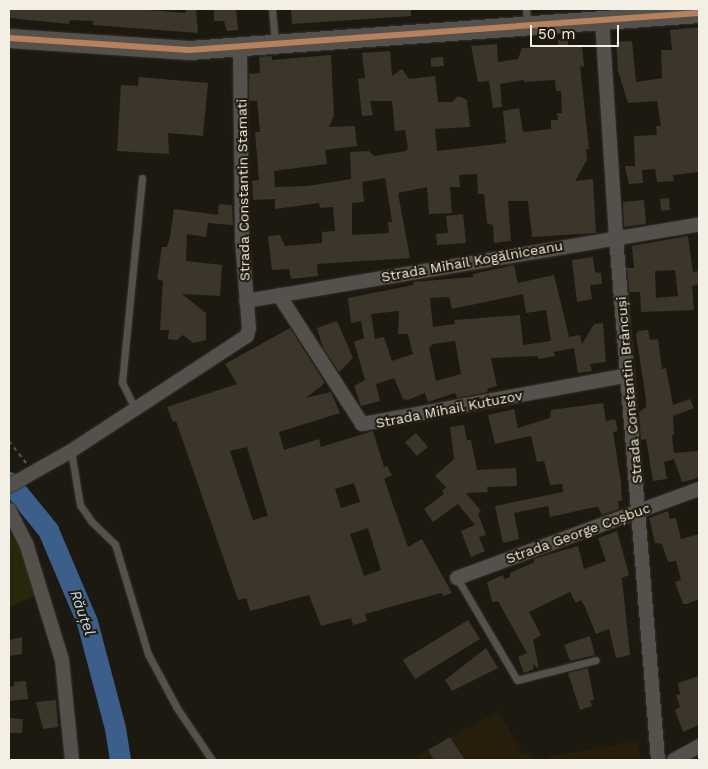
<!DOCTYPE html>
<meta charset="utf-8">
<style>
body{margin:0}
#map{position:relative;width:708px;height:769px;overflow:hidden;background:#1c1911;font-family:"Work Sans",sans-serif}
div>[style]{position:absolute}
.built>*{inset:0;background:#261e0b}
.green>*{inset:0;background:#252909}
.river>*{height:21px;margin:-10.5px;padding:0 10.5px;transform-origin:10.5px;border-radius:10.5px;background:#3b5f8a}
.building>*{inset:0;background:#3b3629}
.path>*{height:2px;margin-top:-1px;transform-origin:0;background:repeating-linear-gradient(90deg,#57544e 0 4px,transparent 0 8px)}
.roads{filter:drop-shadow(0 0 1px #34322d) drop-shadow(0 0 1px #34322d)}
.lane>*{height:7px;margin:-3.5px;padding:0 3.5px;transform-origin:3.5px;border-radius:3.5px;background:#54514c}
.street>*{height:14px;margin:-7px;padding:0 7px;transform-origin:7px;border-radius:7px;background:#54514c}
.secondary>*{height:19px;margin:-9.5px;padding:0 9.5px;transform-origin:9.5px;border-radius:9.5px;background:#54514c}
.bus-1>*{height:6px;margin:-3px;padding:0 3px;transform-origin:3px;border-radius:3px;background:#b6815c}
span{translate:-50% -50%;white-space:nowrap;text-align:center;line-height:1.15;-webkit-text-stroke:4px #211a0c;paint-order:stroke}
.street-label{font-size:14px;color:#f3efe5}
.water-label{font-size:15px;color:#c0d8f5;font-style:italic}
.frame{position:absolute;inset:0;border:10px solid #f3efe5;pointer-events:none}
.scale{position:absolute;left:530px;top:25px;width:89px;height:22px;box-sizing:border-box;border:2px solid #f3efe5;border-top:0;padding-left:6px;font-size:15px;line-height:18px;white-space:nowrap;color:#f3efe5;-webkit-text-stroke:4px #211a0c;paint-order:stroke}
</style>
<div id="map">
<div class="built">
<i style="clip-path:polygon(498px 711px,522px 752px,539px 760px,410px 760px)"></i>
<i style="clip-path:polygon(638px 741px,640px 760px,545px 760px,551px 756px)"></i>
</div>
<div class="green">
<i style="clip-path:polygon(9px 523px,42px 593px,9px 607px)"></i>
</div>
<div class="river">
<i style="left:9px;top:482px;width:62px;rotate:50.9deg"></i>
<i style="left:48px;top:530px;width:100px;rotate:67deg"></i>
<i style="left:87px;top:622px;width:110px;rotate:75.2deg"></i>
<i style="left:115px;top:728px;width:32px;rotate:81deg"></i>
</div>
<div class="building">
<i style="clip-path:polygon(9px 9px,135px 9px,186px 13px,186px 9px,196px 9px,198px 33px,93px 25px,93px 21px,70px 20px,69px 24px,9px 18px)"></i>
<i style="clip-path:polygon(214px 9px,236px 9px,238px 30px,227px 31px,224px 21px,214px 21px)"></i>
<i style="clip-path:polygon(291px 9px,411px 9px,411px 16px,292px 24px)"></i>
<i style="clip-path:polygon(699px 27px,699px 172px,673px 175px,674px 181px,657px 182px,655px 169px,642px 170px,643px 183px,629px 184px,625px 166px,635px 166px,634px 136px,657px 135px,656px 126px,661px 126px,657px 101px,628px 103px,618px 71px,616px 42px,632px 41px,636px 82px,662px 78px,661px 50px,672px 50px,670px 30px)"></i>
<i style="clip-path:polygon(evenodd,568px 39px,568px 46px,582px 45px,584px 67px,580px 66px,589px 149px,586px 149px,587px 160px,575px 181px,593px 179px,596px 233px,532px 237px,528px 201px,508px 201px,511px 241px,494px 243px,493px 225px,487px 223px,484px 194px,478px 194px,477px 174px,459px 175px,460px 187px,450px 187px,452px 213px,429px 214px,427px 187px,398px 193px,410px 258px,317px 264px,318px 276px,291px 279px,289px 269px,272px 270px,268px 236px,280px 235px,285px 246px,322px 243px,322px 232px,335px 231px,333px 207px,320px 208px,319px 203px,275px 209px,275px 199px,253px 200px,252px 181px,259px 180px,255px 132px,260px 132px,257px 101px,249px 101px,249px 74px,260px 73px,259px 57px,272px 56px,272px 60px,331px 55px,334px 116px,329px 127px,355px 126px,357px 146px,325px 150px,327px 164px,274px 171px,275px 187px,308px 186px,351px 179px,350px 152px,369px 151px,374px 156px,406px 151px,408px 148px,405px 130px,395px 131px,392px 101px,370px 101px,373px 115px,362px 116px,358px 79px,365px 78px,362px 53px,390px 51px,392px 76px,402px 69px,409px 79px,435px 76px,438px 102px,452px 102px,458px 96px,467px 100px,470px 127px,435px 129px,437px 151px,506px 143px,503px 111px,519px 108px,523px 132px,551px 129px,551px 120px,558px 120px,557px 113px,562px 113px,561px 91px,556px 91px,555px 80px,524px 82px,524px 80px,500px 84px,502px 107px,493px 108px,489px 81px,478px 82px,471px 46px,497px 44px,498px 62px,518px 59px,522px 48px,558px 46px,558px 40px,568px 39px,385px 178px,392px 222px,388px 222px,389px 233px,352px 235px,352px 203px,364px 202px,362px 182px,385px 178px)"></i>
<i style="clip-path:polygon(443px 57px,444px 66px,431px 67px,431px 58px)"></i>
<i style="clip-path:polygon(139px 77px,208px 83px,203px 136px,168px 133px,169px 154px,117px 151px,121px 85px,138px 86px)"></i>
<i style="clip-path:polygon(669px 198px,670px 210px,661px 211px,660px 199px)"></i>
<i style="clip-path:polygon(644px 200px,646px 224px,624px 227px,623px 202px)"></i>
<i style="clip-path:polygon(219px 204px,232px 205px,233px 225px,208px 223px,206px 237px,187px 234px,186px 261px,222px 265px,220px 296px,182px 294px,206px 313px,206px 340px,193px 343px,183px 335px,177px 340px,168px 339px,169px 330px,160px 330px,163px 281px,157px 279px,162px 247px,167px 247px,170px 237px,174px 209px,218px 215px)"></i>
<i style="clip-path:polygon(463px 214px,466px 243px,437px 245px,436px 234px,448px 233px,446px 216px)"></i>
<i style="clip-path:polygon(evenodd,688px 236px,693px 272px,699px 271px,699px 284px,692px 286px,694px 310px,641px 312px,640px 292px,629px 292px,627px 268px,634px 268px,632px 246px,688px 236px,675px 270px,678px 296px,656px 298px,655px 271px,675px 270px)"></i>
<i style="clip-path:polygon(593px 257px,595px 272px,601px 273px,602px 284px,590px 285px,592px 299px,577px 302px,572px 260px)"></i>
<i style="clip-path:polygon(evenodd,514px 265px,518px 283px,554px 275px,569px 337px,580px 335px,582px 344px,594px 324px,603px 323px,606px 362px,590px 364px,592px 371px,578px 373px,574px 348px,554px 352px,555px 356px,538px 359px,538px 356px,491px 358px,497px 386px,487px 389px,488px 392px,457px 398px,455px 393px,428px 402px,425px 393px,408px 400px,403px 399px,394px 378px,376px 384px,380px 401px,361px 406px,354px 386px,365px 380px,354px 342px,364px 338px,361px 321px,351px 323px,348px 298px,413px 285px,413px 282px,473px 277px,473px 274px,514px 265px,523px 294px,526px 313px,546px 310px,551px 341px,523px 345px,520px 315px,454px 320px,455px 324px,433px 327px,430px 298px,449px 297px,452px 309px,523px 294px,514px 265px,399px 311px,398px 334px,408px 334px,413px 354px,392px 361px,384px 337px,375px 339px,371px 314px,399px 311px,514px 265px,455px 341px,461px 374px,436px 381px,429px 348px,433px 344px,455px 341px)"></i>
<i style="clip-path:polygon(337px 321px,353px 358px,339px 372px,323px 348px,317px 328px)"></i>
<i style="clip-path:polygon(evenodd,290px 328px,325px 383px,306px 398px,331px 392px,340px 413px,279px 432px,284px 450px,319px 439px,321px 447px,373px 431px,384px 467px,387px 466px,392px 475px,384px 479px,408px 547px,422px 539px,452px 593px,443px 596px,441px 593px,365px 614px,367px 621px,353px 625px,351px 618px,321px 626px,309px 595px,250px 611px,246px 598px,238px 600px,176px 421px,173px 422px,167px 407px,237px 384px,225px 364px,290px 328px,247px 447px,268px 516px,253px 520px,230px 451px,247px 447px,290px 328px,354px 483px,360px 502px,341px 508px,335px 489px,354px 483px,290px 328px,368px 528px,381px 570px,364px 576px,350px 534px,368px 528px)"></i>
<i style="clip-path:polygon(648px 330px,650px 340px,658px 339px,662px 369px,666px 368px,673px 405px,690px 399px,694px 408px,673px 416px,674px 435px,672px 435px,674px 453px,699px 451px,699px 477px,691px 480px,682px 482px,674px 459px,664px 462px,667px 479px,653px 481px,646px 439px,641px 440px,639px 412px,646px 407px,646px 399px,636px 335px,638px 331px)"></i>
<i style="clip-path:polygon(603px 403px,606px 421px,615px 419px,618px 431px,613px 432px,621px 482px,622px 501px,618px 501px,619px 509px,602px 515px,598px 507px,590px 508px,550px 517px,548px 506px,514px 513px,519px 539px,503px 543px,495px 506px,563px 492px,562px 484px,550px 485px,544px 461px,537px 462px,531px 436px,495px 444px,488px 415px,514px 409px,518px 428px,550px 418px,551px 410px)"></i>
<i style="clip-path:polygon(464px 425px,467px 440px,471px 440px,477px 470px,516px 468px,517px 486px,487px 487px,488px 492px,466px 493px,481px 511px,478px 514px,486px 535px,479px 537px,485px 551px,471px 557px,461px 531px,475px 525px,458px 504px,433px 522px,424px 509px,444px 494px,442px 491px,446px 487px,435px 476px,454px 459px,450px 427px)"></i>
<i style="clip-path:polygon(416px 433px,428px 447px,417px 456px,405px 442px)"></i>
<i style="clip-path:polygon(668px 511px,670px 519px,676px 518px,681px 539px,699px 534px,699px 599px,687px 604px,683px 604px,675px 582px,681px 580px,676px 561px,668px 562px,662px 544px,655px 543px,649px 518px)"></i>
<i style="clip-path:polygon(617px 531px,629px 575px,622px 578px,630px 655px,616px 658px,609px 629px,596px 634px,585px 607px,581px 600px,576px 603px,570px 592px,529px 612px,541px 635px,533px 640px,539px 669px,533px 664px,534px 669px,524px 673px,518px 657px,527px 653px,498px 601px,492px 602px,487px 582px,503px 575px,504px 579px,510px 577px,510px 573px,535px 562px,533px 559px,578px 546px,584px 569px,606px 561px,598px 538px)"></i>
<i style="clip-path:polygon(468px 620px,480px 639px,415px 679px,403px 660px)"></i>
<i style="clip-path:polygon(590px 636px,595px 655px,570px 661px,564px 645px)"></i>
<i style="clip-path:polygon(22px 637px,22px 654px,9px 656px,9px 640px)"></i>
<i style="clip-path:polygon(486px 648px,498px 668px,452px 691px,445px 680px)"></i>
<i style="clip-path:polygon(588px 668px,594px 700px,590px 701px,592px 706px,580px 710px,568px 673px)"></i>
<i style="clip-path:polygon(699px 676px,699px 725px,683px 732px,675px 710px,680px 707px,676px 695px,680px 694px,678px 683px)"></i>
<i style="clip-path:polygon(26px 681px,28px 699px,9px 701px,9px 687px,14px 686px,14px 682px)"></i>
<i style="clip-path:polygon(56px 700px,58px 727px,43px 729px,36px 702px)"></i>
<i style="clip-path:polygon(9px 718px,23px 719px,22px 733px,9px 733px)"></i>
<i style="clip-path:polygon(450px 737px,465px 760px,434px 760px,428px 750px)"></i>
</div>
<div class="path">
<i style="left:9px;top:441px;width:28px;rotate:52deg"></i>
</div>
<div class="roads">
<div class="lane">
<i style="left:272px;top:9px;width:34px;rotate:85deg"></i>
<i style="left:526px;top:9px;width:14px;rotate:86deg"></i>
<i style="left:135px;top:409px;width:30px;rotate:-116deg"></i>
<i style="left:122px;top:382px;width:205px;rotate:-84.4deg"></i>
<i style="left:71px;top:451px;width:55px;rotate:80.5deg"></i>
<i style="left:80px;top:505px;width:19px;rotate:55deg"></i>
<i style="left:91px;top:521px;width:33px;rotate:44deg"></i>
<i style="left:115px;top:544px;width:115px;rotate:73.3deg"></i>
<i style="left:148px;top:654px;width:61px;rotate:61.8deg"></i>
<i style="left:177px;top:708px;width:63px;rotate:56.1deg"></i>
<i style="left:457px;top:578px;width:118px;rotate:59.5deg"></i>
<i style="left:517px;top:680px;width:81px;rotate:-14.2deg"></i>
</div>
<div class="street">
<i style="left:602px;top:20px;width:216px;rotate:86.3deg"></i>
<i style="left:616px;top:236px;width:526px;rotate:85.42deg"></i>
<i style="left:279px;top:295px;width:153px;rotate:57.2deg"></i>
<i style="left:362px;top:424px;width:270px;rotate:-10.4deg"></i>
<i style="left:246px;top:301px;width:459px;rotate:-9.6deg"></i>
<i style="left:9px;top:486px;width:71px;rotate:-29.4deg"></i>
<i style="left:71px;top:451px;width:210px;rotate:-33.2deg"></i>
<i style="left:247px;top:336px;width:8px;rotate:-76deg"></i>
<i style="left:249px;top:328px;width:87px;rotate:-94.6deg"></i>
<i style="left:242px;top:241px;width:194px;rotate:-90.6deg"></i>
<i style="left:9px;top:510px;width:37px;rotate:63deg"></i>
<i style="left:26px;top:543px;width:122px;rotate:72.9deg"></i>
<i style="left:62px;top:660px;width:100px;rotate:84.3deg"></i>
<i style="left:457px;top:578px;width:258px;rotate:-20.2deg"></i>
<i style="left:674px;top:760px;width:29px;rotate:-29deg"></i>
</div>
<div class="secondary">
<i style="left:9px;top:38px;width:180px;rotate:3.8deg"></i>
<i style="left:189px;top:50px;width:511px;rotate:-4.15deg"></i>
</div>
</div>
<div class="bus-1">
<i style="left:9px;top:38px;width:180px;rotate:3.8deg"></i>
<i style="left:189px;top:50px;width:511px;rotate:-4.15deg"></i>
</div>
<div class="street-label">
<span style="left:243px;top:190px;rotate:-91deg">Strada Constantin Stamati</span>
<span style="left:472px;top:261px;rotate:-10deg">Strada Mihail Kogălniceanu</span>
<span style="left:629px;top:390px;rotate:-95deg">Strada Constantin Brâncuși</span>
<span style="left:449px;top:409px;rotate:-11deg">Strada Mihail Kutuzov</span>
<span style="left:578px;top:533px;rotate:-20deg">Strada George Coșbuc</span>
</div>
<div class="water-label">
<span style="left:82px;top:613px;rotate:70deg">Răuțel</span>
</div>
<div class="frame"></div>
<div class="scale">50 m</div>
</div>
